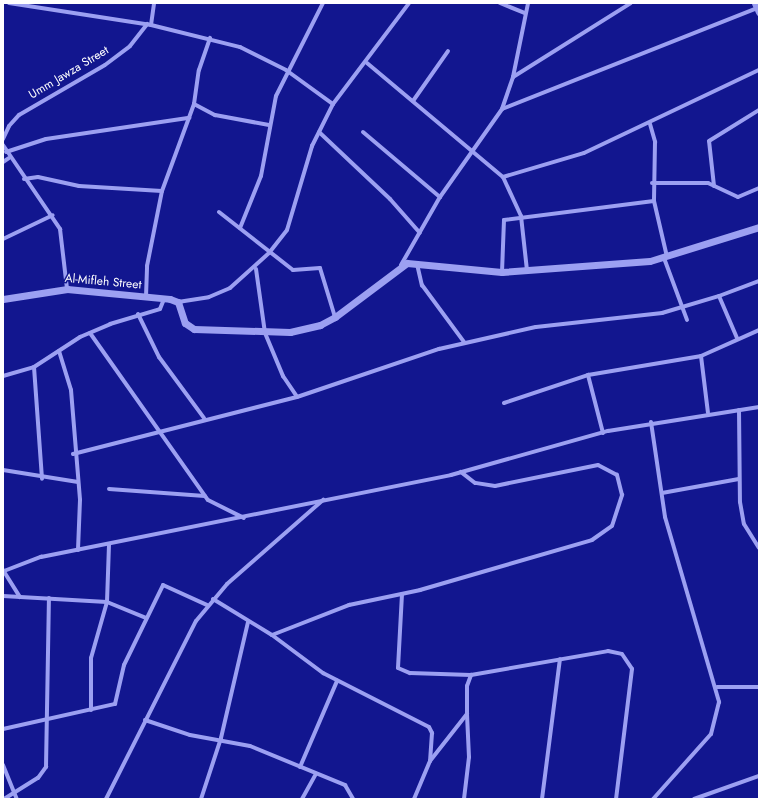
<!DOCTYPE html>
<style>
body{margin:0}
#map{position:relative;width:762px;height:802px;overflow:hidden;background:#12168f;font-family:Jost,sans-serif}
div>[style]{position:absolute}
.minor>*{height:4px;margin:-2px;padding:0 2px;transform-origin:2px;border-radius:2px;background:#9ca0f2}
.tertiary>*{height:7px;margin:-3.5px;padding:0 3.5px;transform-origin:3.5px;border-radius:3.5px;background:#9ca0f2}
span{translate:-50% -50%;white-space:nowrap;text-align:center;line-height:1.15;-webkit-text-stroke:3px #12168f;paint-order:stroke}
.street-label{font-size:12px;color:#fff}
.frame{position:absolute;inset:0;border:4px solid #fff;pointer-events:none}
</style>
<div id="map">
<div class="minor">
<i style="left:9px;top:3px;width:144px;rotate:8.8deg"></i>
<i style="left:151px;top:25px;width:92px;rotate:13.9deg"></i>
<i style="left:240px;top:47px;width:51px;rotate:26.6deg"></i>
<i style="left:286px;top:70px;width:58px;rotate:35.9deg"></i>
<i style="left:500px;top:3px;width:27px;rotate:22deg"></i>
<i style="left:151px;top:25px;width:22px;rotate:-82deg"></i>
<i style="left:367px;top:63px;width:177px;rotate:40deg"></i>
<i style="left:503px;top:177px;width:84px;rotate:-16.5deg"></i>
<i style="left:584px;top:153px;width:194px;rotate:-25.4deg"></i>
<i style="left:513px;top:77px;width:139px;rotate:-32.1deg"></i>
<i style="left:413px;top:101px;width:61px;rotate:-55deg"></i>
<i style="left:194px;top:104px;width:24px;rotate:28deg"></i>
<i style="left:215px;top:115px;width:55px;rotate:10.5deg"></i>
<i style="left:502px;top:109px;width:277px;rotate:-21.6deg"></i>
<i style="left:650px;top:124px;width:19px;rotate:74deg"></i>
<i style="left:655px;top:142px;width:59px;rotate:91deg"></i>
<i style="left:654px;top:201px;width:57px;rotate:76.9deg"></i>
<i style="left:319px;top:132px;width:98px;rotate:43.3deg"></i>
<i style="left:390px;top:199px;width:45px;rotate:48.6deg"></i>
<i style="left:363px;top:132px;width:101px;rotate:40.2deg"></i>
<i style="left:3px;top:139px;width:14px;rotate:-65deg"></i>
<i style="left:9px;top:126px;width:15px;rotate:-48deg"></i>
<i style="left:19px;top:115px;width:99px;rotate:-30.2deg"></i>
<i style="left:105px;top:65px;width:31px;rotate:-37deg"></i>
<i style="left:130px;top:46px;width:28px;rotate:-52deg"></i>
<i style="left:3px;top:145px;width:102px;rotate:55.8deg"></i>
<i style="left:60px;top:229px;width:60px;rotate:83.3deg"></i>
<i style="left:6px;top:152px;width:42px;rotate:-18deg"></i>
<i style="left:46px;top:139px;width:145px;rotate:-8.4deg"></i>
<i style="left:3px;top:162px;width:7px;rotate:-34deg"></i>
<i style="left:503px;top:177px;width:43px;rotate:65.2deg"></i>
<i style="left:521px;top:216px;width:54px;rotate:83.7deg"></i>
<i style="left:24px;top:179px;width:14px;rotate:-8deg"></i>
<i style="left:38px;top:177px;width:42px;rotate:12.4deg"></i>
<i style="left:79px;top:186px;width:83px;rotate:3.4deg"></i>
<i style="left:652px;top:183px;width:56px"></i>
<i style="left:708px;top:183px;width:33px;rotate:25deg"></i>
<i style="left:738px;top:197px;width:23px;rotate:-23deg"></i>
<i style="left:714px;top:186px;width:45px;rotate:-96.3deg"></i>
<i style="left:709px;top:141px;width:59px;rotate:-31.8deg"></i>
<i style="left:219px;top:212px;width:94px;rotate:38.1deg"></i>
<i style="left:293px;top:270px;width:27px;rotate:-4deg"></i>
<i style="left:320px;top:268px;width:51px;rotate:73deg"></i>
<i style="left:240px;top:228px;width:56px;rotate:-68deg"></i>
<i style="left:261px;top:176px;width:81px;rotate:-79.4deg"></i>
<i style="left:276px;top:96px;width:104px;rotate:-63.2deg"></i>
<i style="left:3px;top:239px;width:55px;rotate:-25.6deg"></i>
<i style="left:664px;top:258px;width:66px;rotate:69.6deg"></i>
<i style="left:417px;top:264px;width:22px;rotate:77deg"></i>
<i style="left:422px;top:285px;width:71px;rotate:53.6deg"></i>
<i style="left:401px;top:265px;width:78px;rotate:-60.2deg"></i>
<i style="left:440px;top:197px;width:108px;rotate:-54.8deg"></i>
<i style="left:502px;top:109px;width:34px;rotate:-71deg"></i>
<i style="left:513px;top:77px;width:76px;rotate:-78.5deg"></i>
<i style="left:256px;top:269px;width:65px;rotate:82deg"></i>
<i style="left:265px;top:333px;width:47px;rotate:67.3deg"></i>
<i style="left:283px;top:376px;width:25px;rotate:56deg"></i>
<i style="left:502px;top:272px;width:52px;rotate:-87.8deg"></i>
<i style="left:504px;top:220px;width:151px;rotate:-7.2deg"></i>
<i style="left:719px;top:296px;width:43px;rotate:-20.6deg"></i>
<i style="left:146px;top:297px;width:31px;rotate:-88deg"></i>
<i style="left:147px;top:266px;width:76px;rotate:-78.7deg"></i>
<i style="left:162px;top:191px;width:93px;rotate:-69.8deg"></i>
<i style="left:194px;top:104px;width:34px;rotate:-82deg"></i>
<i style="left:199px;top:70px;width:34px;rotate:-71deg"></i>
<i style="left:178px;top:302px;width:31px;rotate:-9deg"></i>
<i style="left:209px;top:297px;width:23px;rotate:-23deg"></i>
<i style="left:230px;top:288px;width:52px;rotate:-41.9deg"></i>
<i style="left:269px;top:253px;width:29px;rotate:-52deg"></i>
<i style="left:287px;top:230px;width:88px;rotate:-73.4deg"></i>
<i style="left:312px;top:146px;width:47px;rotate:-63.4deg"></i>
<i style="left:333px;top:104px;width:126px;rotate:-53deg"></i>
<i style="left:138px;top:314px;width:48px;rotate:64deg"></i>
<i style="left:159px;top:357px;width:76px;rotate:53.6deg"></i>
<i style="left:90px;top:333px;width:204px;rotate:54.8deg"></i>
<i style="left:208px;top:500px;width:40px;rotate:26.6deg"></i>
<i style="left:59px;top:351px;width:41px;rotate:72.9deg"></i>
<i style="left:71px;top:390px;width:110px;rotate:85.3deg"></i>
<i style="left:80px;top:500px;width:50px;rotate:92.3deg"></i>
<i style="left:701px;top:356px;width:57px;rotate:83deg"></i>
<i style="left:34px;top:367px;width:112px;rotate:85.9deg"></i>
<i style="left:3px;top:376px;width:32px;rotate:-16deg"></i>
<i style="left:34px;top:367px;width:55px;rotate:-33.1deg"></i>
<i style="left:80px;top:337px;width:33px;rotate:-23deg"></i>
<i style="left:110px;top:324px;width:52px;rotate:-16.7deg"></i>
<i style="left:160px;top:309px;width:11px;rotate:-68deg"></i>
<i style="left:504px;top:403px;width:89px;rotate:-18.4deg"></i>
<i style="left:739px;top:410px;width:92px;rotate:89.4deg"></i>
<i style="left:740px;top:502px;width:22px;rotate:80deg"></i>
<i style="left:744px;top:524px;width:28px;rotate:58deg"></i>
<i style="left:651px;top:422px;width:96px;rotate:81.6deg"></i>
<i style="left:665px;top:517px;width:193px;rotate:73.7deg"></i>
<i style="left:719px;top:702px;width:33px;rotate:104deg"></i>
<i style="left:711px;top:734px;width:87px;rotate:131.7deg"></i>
<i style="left:603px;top:433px;width:60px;rotate:-104.5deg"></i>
<i style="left:588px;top:375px;width:115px;rotate:-9.5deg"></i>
<i style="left:701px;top:356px;width:64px;rotate:-24.1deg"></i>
<i style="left:73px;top:454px;width:231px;rotate:-14.3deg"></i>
<i style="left:297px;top:397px;width:150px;rotate:-18.7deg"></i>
<i style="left:439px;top:349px;width:99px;rotate:-12.8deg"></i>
<i style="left:536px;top:327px;width:127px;rotate:-6.3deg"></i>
<i style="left:662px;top:313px;width:59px;rotate:-16.6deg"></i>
<i style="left:719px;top:296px;width:46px;rotate:66.8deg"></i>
<i style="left:3px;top:470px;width:76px;rotate:9.1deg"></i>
<i style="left:109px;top:489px;width:96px;rotate:4.2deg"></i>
<i style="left:662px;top:493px;width:78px;rotate:-10.3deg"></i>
<i style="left:3px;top:570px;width:32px;rotate:58deg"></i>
<i style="left:4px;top:571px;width:40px;rotate:-21deg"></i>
<i style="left:41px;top:557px;width:418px;rotate:-11.3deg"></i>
<i style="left:451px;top:475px;width:163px;rotate:-15.7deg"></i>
<i style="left:608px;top:431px;width:153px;rotate:-9deg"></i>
<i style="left:402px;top:594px;width:74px;rotate:93.1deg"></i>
<i style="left:398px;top:668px;width:13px;rotate:23deg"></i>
<i style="left:410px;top:673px;width:61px;rotate:1.9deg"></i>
<i style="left:3px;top:596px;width:104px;rotate:3.3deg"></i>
<i style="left:107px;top:602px;width:58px;rotate:-88deg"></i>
<i style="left:213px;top:599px;width:69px;rotate:31.4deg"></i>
<i style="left:272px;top:635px;width:83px;rotate:-21.3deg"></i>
<i style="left:349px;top:605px;width:73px;rotate:-11.9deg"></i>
<i style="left:420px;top:590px;width:179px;rotate:-16.2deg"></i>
<i style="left:592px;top:540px;width:24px;rotate:-35deg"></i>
<i style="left:612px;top:526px;width:33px;rotate:-72deg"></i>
<i style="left:622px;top:495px;width:21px;rotate:-104deg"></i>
<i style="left:617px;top:475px;width:21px;rotate:-152deg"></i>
<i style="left:598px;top:465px;width:105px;rotate:168.5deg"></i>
<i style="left:495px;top:486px;width:20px;rotate:-171deg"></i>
<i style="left:475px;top:483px;width:18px;rotate:-142deg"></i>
<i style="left:272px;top:635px;width:64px;rotate:36.7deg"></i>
<i style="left:323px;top:673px;width:119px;rotate:27deg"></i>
<i style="left:429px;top:727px;width:7px;rotate:63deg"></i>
<i style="left:432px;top:733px;width:28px;rotate:94deg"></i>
<i style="left:717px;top:687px;width:42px"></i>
<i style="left:91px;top:710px;width:52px;rotate:-90deg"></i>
<i style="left:91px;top:658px;width:58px;rotate:-74.1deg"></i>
<i style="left:107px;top:602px;width:42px;rotate:22.3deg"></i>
<i style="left:145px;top:720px;width:47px;rotate:18.4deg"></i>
<i style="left:190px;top:735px;width:61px;rotate:10.4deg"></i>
<i style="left:250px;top:746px;width:103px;rotate:22.3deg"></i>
<i style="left:345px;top:785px;width:16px;rotate:60deg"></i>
<i style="left:3px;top:729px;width:115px;rotate:-12.6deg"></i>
<i style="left:115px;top:704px;width:40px;rotate:-77deg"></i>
<i style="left:124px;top:665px;width:89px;rotate:-64deg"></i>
<i style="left:163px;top:585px;width:48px;rotate:24.4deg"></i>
<i style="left:3px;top:765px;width:37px;rotate:68deg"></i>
<i style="left:300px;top:767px;width:94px;rotate:-66.7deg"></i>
<i style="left:4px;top:799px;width:40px;rotate:-32deg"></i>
<i style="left:38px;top:778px;width:14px;rotate:-54deg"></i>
<i style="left:46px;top:767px;width:169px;rotate:-89deg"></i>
<i style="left:106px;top:799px;width:199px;rotate:-63.2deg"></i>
<i style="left:196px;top:621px;width:48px;rotate:-50deg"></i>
<i style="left:227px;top:584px;width:128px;rotate:-41.2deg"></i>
<i style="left:201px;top:799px;width:64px;rotate:-71.8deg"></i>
<i style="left:221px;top:738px;width:119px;rotate:-76.9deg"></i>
<i style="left:302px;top:799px;width:29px;rotate:-61deg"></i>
<i style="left:414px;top:799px;width:41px;rotate:-67.2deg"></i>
<i style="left:430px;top:761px;width:60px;rotate:-51.8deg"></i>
<i style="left:467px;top:714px;width:28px;rotate:-90deg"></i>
<i style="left:467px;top:686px;width:12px;rotate:-70deg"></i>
<i style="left:471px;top:675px;width:139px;rotate:-9.9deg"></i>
<i style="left:608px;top:651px;width:14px;rotate:12deg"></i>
<i style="left:622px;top:654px;width:18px;rotate:56deg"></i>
<i style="left:632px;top:669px;width:131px;rotate:97deg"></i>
<i style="left:464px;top:799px;width:42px;rotate:-83.2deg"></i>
<i style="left:469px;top:757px;width:42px;rotate:-92.7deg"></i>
<i style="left:542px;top:799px;width:141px;rotate:-82.7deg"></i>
<i style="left:694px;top:799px;width:69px;rotate:-19.5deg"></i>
</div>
<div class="tertiary">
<i style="left:755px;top:3px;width:10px;rotate:66deg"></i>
<i style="left:3px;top:299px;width:65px;rotate:-8.9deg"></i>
<i style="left:67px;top:289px;width:103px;rotate:5.5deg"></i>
<i style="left:170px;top:299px;width:9px;rotate:21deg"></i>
<i style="left:178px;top:302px;width:22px;rotate:72deg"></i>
<i style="left:185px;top:323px;width:11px;rotate:34deg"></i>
<i style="left:194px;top:329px;width:96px;rotate:1.8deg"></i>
<i style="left:290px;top:332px;width:31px;rotate:-13deg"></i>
<i style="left:320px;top:325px;width:17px;rotate:-28deg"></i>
<i style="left:335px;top:317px;width:90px;rotate:-36.9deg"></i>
<i style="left:407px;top:263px;width:95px;rotate:5.4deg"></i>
<i style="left:502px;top:272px;width:148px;rotate:-4.3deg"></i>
<i style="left:650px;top:261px;width:114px;rotate:-17.3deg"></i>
</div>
<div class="street-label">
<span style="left:69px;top:73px;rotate:-31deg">Umm Jawza Street</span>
<span style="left:103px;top:282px;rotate:5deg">Al-Mifleh Street</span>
</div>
<div class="frame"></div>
</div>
